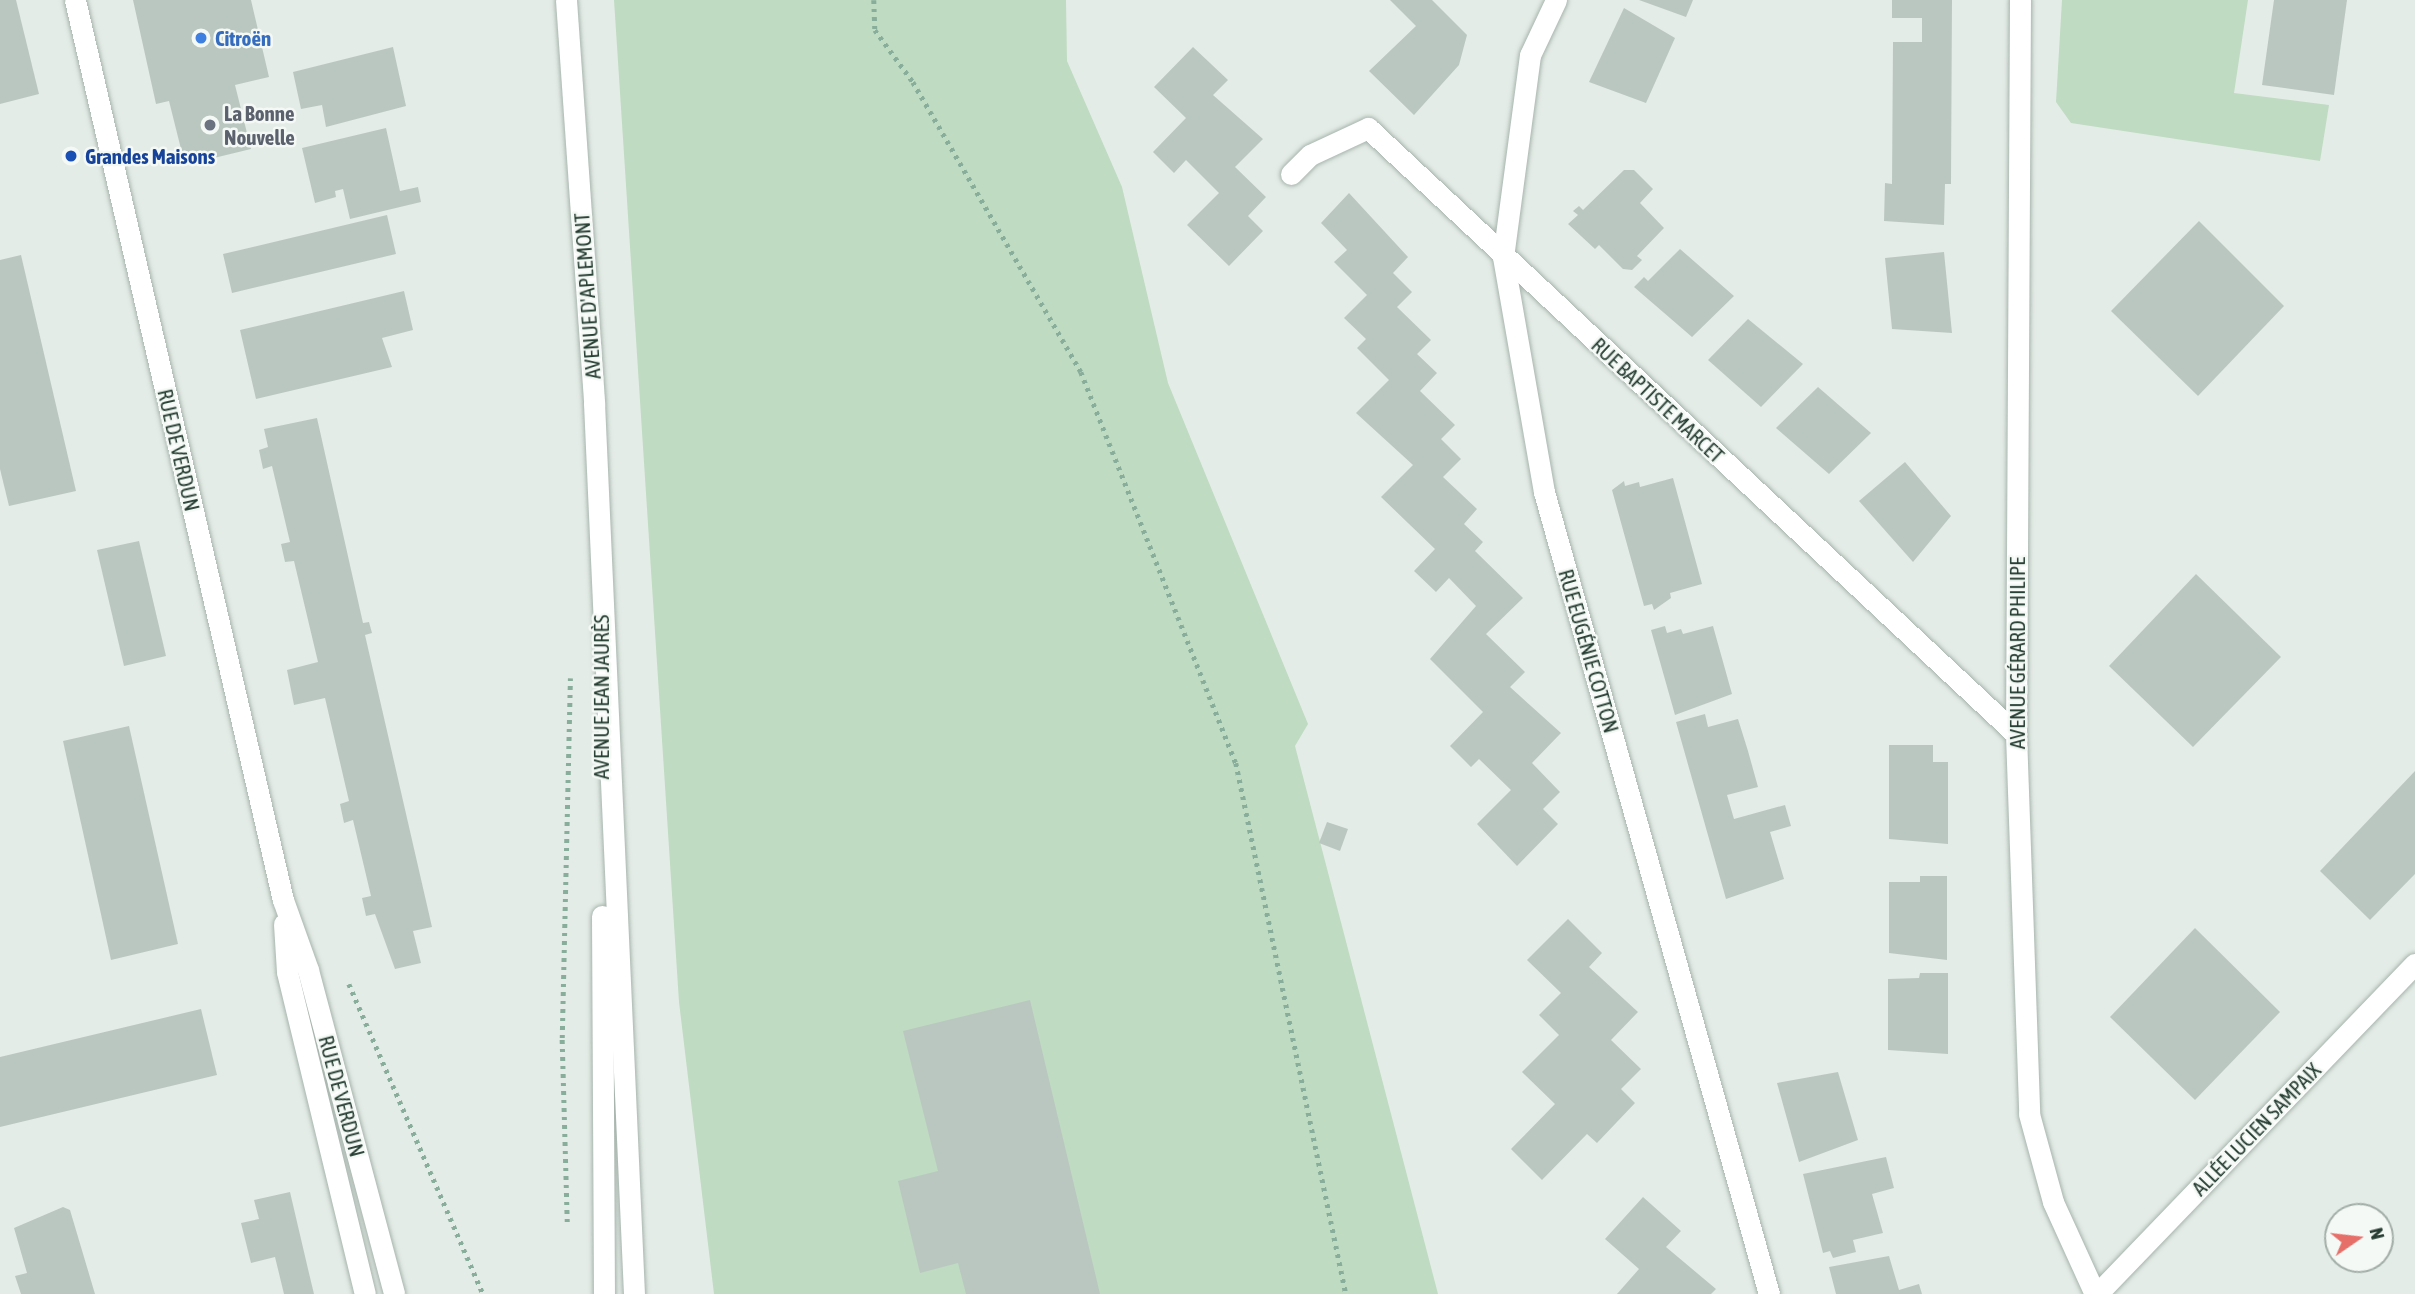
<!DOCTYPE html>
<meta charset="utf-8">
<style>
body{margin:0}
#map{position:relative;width:2415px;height:1294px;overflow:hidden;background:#e4ece7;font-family:"Asap Condensed",sans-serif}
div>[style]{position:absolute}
.green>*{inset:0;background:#bfdbc2}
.building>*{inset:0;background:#bac7c0}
.path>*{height:4.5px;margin-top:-2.25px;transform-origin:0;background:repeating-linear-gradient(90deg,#88ad9a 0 3.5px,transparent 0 8.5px)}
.roads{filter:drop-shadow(0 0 2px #a7b4ad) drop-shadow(0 0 2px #a7b4ad)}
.minor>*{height:21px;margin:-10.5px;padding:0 10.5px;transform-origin:10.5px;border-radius:10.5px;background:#fff}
.tertiary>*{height:21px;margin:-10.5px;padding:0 10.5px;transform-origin:10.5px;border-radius:10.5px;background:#fff}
.secondary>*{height:21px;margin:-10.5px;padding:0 10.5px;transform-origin:10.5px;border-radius:10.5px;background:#fff}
.dots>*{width:19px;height:19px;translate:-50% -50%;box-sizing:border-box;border:4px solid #f5f9f6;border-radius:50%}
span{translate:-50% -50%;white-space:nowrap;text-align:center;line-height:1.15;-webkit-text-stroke:5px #f5f9f6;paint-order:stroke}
.shop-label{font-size:21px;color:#366cbe;font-weight:700}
.left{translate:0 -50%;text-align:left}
.worship-label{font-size:21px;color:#5b616d;font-weight:700}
.transit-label{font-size:21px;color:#164399;font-weight:700}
.street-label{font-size:21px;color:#253d32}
.north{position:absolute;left:2324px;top:1203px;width:70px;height:70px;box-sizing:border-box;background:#f5f9f6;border:2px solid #a2aea8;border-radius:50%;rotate:76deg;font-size:19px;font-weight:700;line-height:28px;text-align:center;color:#253d32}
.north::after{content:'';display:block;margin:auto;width:24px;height:32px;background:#e67069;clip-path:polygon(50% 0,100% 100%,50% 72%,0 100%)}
</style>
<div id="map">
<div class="green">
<i style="clip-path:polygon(614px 0,1066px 0,1067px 61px,1122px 187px,1168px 383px,1308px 724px,1295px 746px,1438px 1294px,714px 1294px,679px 1002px)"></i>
<i style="clip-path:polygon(2062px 0,2248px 0,2234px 93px,2329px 105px,2320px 161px,2071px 123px,2056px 102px)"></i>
</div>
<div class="building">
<i style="clip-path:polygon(0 0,16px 0,39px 94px,0 104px)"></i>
<i style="clip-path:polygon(133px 0,251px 0,269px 77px,235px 85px,251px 149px,185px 165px,169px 101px,156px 104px)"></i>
<i style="clip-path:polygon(1390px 0,1432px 0,1467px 35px,1459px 65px,1414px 115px,1369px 71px,1416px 26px)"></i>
<i style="clip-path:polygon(1639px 0,1693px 0,1686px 17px)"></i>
<i style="clip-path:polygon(1892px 0,1952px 0,1951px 184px,1945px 184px,1944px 225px,1884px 221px,1885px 183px,1892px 184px,1893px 42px,1922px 42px,1922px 18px,1892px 18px)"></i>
<i style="clip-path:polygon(2274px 0,2347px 0,2334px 95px,2262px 85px)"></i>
<i style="clip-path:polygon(1624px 8px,1675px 38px,1646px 103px,1589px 82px)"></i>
<i style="clip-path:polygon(393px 47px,406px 106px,326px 127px,322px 105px,301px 109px,293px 72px)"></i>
<i style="clip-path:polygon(1193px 47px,1228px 80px,1213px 95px,1263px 139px,1235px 167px,1266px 197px,1248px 216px,1263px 231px,1229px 266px,1187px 225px,1219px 193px,1186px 160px,1174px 173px,1153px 152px,1186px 118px,1154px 87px)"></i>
<i style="clip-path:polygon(386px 128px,400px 191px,418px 187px,421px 202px,350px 219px,343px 189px,335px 191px,336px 197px,315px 203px,302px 148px)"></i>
<i style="clip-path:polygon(1624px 170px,1634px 170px,1653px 189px,1640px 203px,1664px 228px,1637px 256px,1642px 260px,1632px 270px,1623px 269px,1599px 245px,1595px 249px,1568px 224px,1578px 215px,1573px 211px,1579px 206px,1583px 210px)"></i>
<i style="clip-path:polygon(1349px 193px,1408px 257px,1393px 273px,1412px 292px,1397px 307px,1431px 340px,1417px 354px,1437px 373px,1420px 391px,1455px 425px,1441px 439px,1461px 459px,1443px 477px,1477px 509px,1464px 524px,1483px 542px,1475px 551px,1523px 598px,1486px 634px,1525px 672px,1510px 687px,1561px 733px,1532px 763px,1560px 792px,1543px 809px,1558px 824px,1517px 866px,1477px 824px,1511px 790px,1479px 759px,1471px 767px,1450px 746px,1483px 712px,1430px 659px,1476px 606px,1449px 578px,1436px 592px,1414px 571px,1435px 549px,1381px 497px,1413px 465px,1356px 413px,1389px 380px,1357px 348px,1366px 339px,1344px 318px,1367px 295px,1334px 262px,1347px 250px,1321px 223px)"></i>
<i style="clip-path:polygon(387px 215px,396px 254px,232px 293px,223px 254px)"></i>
<i style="clip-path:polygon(2199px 221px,2284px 306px,2198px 396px,2111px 311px)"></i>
<i style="clip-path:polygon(1680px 249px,1734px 296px,1692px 337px,1634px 287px,1644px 277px,1648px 281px)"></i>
<i style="clip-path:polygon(1944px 252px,1952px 333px,1892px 329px,1885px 258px)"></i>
<i style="clip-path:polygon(21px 255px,76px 491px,9px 506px,0 469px,0 260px)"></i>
<i style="clip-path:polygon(404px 291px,413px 330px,382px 338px,392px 367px,256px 399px,240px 330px)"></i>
<i style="clip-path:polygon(1748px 319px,1803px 364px,1761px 407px,1708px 360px)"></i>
<i style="clip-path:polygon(1818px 387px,1871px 433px,1829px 474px,1776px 428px)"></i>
<i style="clip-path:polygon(317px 418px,363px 623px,369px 622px,372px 633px,365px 635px,432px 927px,413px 931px,421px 963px,395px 969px,375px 914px,366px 916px,362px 898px,371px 896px,353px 820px,344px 823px,340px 804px,349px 801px,325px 698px,294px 705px,287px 670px,318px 662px,294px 561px,285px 562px,281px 544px,290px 542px,272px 466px,263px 469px,259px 450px,268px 447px,264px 429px)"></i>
<i style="clip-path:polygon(1905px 462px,1951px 516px,1913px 562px,1859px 501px)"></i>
<i style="clip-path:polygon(1673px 478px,1702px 584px,1670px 593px,1671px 598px,1654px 610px,1652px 604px,1644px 606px,1612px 490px,1624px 481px,1625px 486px,1639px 482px,1640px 487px)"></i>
<i style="clip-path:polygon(139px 541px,166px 656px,124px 666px,97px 550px)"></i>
<i style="clip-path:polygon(2196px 574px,2281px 657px,2193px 747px,2109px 666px)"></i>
<i style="clip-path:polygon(1665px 626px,1667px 633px,1681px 629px,1683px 634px,1713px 626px,1732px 694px,1675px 715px,1651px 630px)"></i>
<i style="clip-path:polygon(1705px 714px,1708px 727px,1738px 719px,1748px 751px,1758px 787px,1727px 795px,1734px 819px,1785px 805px,1791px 826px,1770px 832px,1784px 879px,1726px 899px,1676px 722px)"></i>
<i style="clip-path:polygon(129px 726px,178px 944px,111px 960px,63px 741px)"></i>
<i style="clip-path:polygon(1889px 745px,1933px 745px,1933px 762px,1948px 762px,1948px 844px,1889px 839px)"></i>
<i style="clip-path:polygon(2415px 771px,2415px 874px,2370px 920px,2320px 871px)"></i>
<i style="clip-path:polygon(1327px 822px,1348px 829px,1340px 851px,1319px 843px)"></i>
<i style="clip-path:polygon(1920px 876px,1947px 876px,1947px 960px,1889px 953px,1889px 882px,1920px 882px)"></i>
<i style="clip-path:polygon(1568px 919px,1602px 953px,1589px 967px,1638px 1012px,1611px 1040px,1641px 1069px,1621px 1089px,1635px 1103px,1597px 1143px,1587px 1134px,1542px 1180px,1511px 1149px,1555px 1104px,1522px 1072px,1559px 1035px,1539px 1015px,1561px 993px,1527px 960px)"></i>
<i style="clip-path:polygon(2195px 928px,2280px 1012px,2195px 1100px,2110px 1017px)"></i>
<i style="clip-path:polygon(1920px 973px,1948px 973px,1948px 1054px,1888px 1050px,1888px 979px,1919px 978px)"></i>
<i style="clip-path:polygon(1030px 1000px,1100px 1294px,966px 1294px,958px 1263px,920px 1273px,898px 1181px,938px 1171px,903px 1031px)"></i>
<i style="clip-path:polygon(201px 1009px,217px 1075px,0 1127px,0 1057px)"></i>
<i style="clip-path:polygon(1838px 1072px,1858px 1140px,1799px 1162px,1777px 1083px)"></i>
<i style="clip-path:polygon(1886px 1157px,1894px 1188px,1872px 1194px,1883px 1233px,1853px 1240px,1856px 1252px,1833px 1258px,1830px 1251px,1823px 1253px,1803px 1174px)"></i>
<i style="clip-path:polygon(290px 1192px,308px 1269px,314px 1294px,284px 1294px,275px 1257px,251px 1263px,241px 1223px,259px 1219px,254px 1200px)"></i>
<i style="clip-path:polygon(1643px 1197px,1681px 1231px,1666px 1247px,1716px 1289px,1711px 1294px,1617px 1294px,1639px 1269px,1605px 1239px)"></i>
<i style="clip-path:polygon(63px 1207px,70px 1210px,95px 1294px,21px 1294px,15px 1276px,27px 1273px,14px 1228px)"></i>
<i style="clip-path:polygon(1889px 1256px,1899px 1290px,1919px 1284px,1922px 1294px,1836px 1294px,1829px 1267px)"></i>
</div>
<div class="path">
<i style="left:874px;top:0;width:30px;rotate:88deg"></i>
<i style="left:875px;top:30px;width:64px;rotate:53.8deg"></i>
<i style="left:913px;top:82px;width:335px;rotate:59.9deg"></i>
<i style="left:1081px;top:372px;width:421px;rotate:68.4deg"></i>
<i style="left:1236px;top:763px;width:542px;rotate:78.3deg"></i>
<i style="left:349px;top:984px;width:338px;rotate:66.6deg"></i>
<i style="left:567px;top:1222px;width:184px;rotate:-91.6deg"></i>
<i style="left:562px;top:1038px;width:360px;rotate:-88.7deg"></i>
</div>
<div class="roads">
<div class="minor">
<i style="left:1556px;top:0;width:61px;rotate:115.3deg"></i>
<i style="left:1530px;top:55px;width:204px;rotate:97.6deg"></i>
<i style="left:1503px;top:257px;width:239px;rotate:80.1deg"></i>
<i style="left:1544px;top:492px;width:833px;rotate:74.33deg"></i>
<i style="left:2020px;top:0;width:734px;rotate:90.31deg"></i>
<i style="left:2016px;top:734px;width:380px;rotate:88deg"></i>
<i style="left:2029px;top:1114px;width:91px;rotate:74.7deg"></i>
<i style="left:2053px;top:1202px;width:101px;rotate:65.5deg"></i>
<i style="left:1291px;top:174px;width:27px;rotate:-45deg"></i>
<i style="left:1310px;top:155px;width:64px;rotate:-25deg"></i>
<i style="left:1368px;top:128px;width:887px;rotate:43.08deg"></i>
<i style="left:2097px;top:1294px;width:458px;rotate:-46.1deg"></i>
</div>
<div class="tertiary">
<i style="left:566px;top:0;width:404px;rotate:86deg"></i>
<i style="left:594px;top:403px;width:892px;rotate:87.43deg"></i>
<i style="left:602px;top:916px;width:378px;rotate:89.7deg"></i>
</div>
<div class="secondary">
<i style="left:75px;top:0;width:924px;rotate:76.99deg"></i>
<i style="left:283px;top:900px;width:74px;rotate:70.3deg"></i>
<i style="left:308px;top:970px;width:335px;rotate:75.1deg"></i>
<i style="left:284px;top:924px;width:48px;rotate:86.4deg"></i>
<i style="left:287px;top:972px;width:331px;rotate:76.4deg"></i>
</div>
</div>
<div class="dots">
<i style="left:201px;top:38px;background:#3f7fe0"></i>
<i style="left:210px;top:125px;background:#6b7280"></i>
<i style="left:71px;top:156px;background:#1a4fb4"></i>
</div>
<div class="shop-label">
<span class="left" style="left:215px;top:38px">Citroën</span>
</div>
<div class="worship-label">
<span class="left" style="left:224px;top:125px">La Bonne<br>Nouvelle</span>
</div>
<div class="transit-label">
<span class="left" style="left:85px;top:156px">Grandes Maisons</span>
</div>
<div class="street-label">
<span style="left:587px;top:296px;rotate:-94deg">AVENUE D'APLEMONT</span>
<span style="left:1658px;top:400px;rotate:43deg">RUE BAPTISTE MARCET</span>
<span style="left:179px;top:450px;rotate:77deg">RUE DE VERDUN</span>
<span style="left:1589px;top:651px;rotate:74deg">RUE EUGÉNIE COTTON</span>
<span style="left:2017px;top:653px;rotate:-90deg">AVENUE GÉRARD PHILIPE</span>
<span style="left:601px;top:697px;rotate:-90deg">AVENUE JEAN JAURÈS</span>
<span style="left:342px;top:1096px;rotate:75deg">RUE DE VERDUN</span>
<span style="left:2256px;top:1129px;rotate:-46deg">ALLÉE LUCIEN SAMPAIX</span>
</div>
<div class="north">N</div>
</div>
